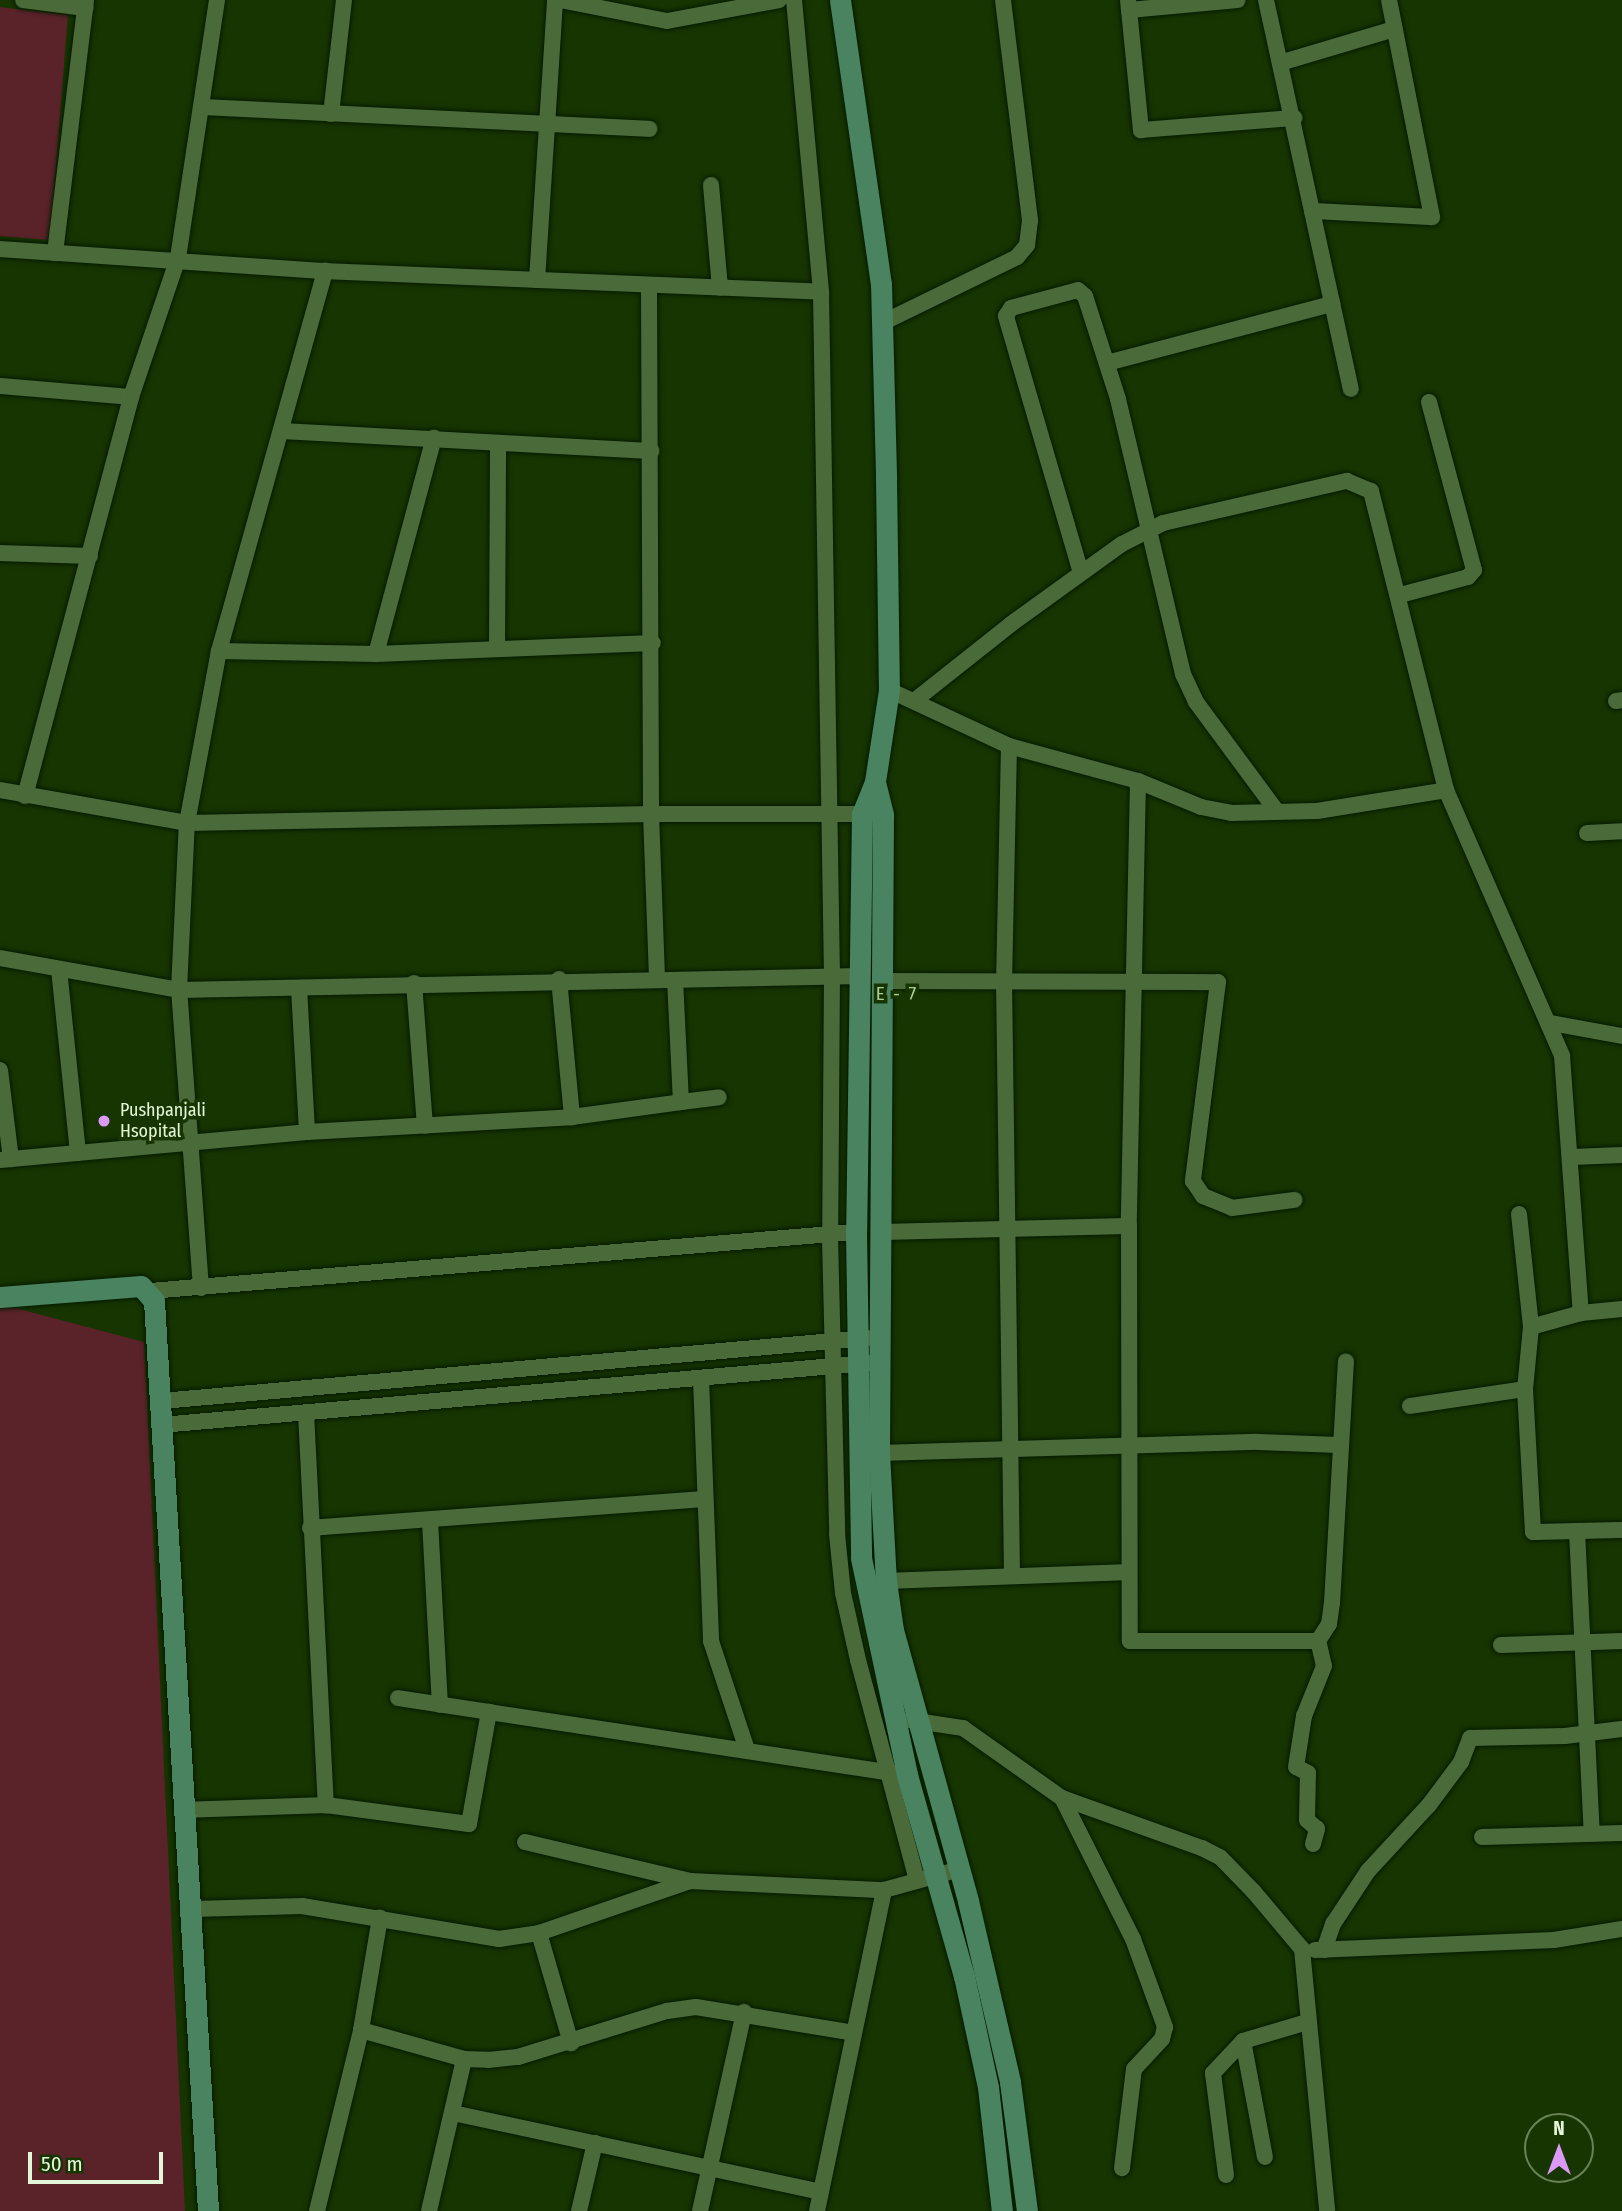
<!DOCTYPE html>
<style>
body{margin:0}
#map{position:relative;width:1622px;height:2211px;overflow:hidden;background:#173501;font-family:"Fira Sans Condensed",sans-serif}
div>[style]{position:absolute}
.green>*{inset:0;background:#5a2229}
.roads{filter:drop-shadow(0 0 2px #051b00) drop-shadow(0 0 2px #051b00)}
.street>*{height:16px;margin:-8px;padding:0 8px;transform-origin:8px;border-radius:8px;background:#4a6b39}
.secondary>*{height:21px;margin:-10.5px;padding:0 10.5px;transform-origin:10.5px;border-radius:10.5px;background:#498360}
.dots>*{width:19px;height:19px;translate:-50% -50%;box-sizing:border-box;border:4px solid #173501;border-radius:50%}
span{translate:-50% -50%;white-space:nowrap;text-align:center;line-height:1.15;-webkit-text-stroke:7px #173501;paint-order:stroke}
.poi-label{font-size:18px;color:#e3f6da}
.left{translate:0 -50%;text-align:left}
.neighbourhood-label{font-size:19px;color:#a9cf97;letter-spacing:2px}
.north{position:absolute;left:1524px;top:2113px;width:70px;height:70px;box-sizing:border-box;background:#173501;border:2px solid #698258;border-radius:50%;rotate:0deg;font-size:19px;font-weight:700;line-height:28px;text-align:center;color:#e3f6da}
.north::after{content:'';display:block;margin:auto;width:24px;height:32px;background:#da9af6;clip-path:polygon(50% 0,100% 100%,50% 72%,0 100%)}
.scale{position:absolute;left:28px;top:2152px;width:135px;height:32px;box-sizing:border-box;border:4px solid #e3f6da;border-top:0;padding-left:9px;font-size:21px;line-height:24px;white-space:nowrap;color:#e3f6da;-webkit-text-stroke:5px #173501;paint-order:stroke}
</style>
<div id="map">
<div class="green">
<i style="clip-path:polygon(0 7px,68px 15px,50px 240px,0 236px)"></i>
<i style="clip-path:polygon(0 1304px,144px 1342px,185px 2211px,0 2211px)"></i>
</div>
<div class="roads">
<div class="street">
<i style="left:23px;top:0;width:63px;rotate:7.4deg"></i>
<i style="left:560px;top:0;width:109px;rotate:11.1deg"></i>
<i style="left:667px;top:21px;width:114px;rotate:-10.6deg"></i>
<i style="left:794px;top:0;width:293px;rotate:84.7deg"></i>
<i style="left:821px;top:292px;width:682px;rotate:89.08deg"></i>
<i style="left:832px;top:974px;width:264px;rotate:90.4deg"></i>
<i style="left:830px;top:1238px;width:296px;rotate:88.6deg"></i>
<i style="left:837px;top:1534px;width:59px;rotate:84.2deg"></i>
<i style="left:843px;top:1593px;width:69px;rotate:77.4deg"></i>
<i style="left:858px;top:1660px;width:228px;rotate:75deg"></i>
<i style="left:1128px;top:0;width:131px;rotate:84.3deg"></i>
<i style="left:1141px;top:130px;width:154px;rotate:-4.5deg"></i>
<i style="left:1266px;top:0;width:398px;rotate:77.7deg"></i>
<i style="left:1129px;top:10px;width:109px;rotate:-5.2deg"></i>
<i style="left:1280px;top:63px;width:119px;rotate:-16.6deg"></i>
<i style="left:201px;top:107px;width:449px;rotate:2.8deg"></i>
<i style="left:331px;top:114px;width:115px;rotate:-83.5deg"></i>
<i style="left:711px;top:185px;width:103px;rotate:85deg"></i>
<i style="left:1312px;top:211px;width:120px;rotate:2.9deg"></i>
<i style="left:1432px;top:217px;width:221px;rotate:-101.2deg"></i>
<i style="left:0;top:249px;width:326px;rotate:3.9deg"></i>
<i style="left:325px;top:271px;width:496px;rotate:2.4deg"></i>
<i style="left:55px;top:253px;width:255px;rotate:-83deg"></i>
<i style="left:537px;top:280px;width:281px;rotate:-86.3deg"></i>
<i style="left:649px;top:287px;width:527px;rotate:89.78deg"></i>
<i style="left:651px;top:814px;width:166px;rotate:87.9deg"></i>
<i style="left:884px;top:322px;width:148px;rotate:-26deg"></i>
<i style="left:1017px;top:257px;width:16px;rotate:-50deg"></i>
<i style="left:1027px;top:245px;width:25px;rotate:-83deg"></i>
<i style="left:1030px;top:220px;width:222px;rotate:-97deg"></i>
<i style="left:1107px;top:363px;width:233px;rotate:-14.7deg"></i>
<i style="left:0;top:386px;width:131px;rotate:4.8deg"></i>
<i style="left:281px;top:431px;width:371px;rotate:3.1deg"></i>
<i style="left:0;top:553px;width:90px;rotate:1.9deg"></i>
<i style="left:1081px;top:573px;width:268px;rotate:-106.3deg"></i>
<i style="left:1006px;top:316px;width:9px;rotate:-58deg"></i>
<i style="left:1011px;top:308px;width:69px;rotate:-15deg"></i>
<i style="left:1078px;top:290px;width:9px;rotate:41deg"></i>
<i style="left:1085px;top:296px;width:108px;rotate:72.2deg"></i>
<i style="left:1118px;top:399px;width:283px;rotate:76.7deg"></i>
<i style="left:1183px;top:674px;width:31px;rotate:65deg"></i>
<i style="left:1196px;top:702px;width:134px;rotate:53.5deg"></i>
<i style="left:1400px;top:595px;width:70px;rotate:-14.8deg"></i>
<i style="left:1468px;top:577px;width:9px;rotate:-49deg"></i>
<i style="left:1474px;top:570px;width:174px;rotate:-105deg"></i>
<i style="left:497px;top:648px;width:205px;rotate:-89.7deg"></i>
<i style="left:219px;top:651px;width:157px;rotate:1.1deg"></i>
<i style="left:376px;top:654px;width:277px;rotate:-2.3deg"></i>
<i style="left:376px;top:654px;width:224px;rotate:-75deg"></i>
<i style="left:889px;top:690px;width:132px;rotate:25deg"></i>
<i style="left:1009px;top:746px;width:134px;rotate:15.2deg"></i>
<i style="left:1138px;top:781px;width:68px;rotate:22.4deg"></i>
<i style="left:1201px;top:807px;width:31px;rotate:11deg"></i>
<i style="left:1231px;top:813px;width:86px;rotate:-1.3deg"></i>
<i style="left:1317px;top:811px;width:131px;rotate:-9.2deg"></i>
<i style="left:914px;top:701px;width:124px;rotate:-38.4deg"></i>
<i style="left:1011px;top:624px;width:137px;rotate:-35.8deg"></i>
<i style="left:1122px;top:544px;width:46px;rotate:-27.1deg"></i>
<i style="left:1163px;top:523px;width:189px;rotate:-12.9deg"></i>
<i style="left:1347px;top:481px;width:26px;rotate:23deg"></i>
<i style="left:1371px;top:491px;width:308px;rotate:75.9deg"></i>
<i style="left:1446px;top:790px;width:290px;rotate:66.4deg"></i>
<i style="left:1562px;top:1056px;width:258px;rotate:85.8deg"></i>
<i style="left:1581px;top:1313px;width:52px;rotate:164.4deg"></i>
<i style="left:1531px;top:1327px;width:62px;rotate:95.5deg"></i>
<i style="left:1525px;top:1389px;width:143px;rotate:86.8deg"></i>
<i style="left:1533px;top:1532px;width:89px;rotate:-1.3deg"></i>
<i style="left:1616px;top:701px;width:6px;rotate:-9deg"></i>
<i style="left:1009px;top:746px;width:234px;rotate:91.2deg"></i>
<i style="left:1004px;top:980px;width:595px;rotate:89.23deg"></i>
<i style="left:1138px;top:781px;width:445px;rotate:91.2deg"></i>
<i style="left:1129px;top:1226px;width:415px;rotate:89.9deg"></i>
<i style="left:1130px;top:1641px;width:188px"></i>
<i style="left:1318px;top:1641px;width:20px;rotate:-57deg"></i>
<i style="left:1329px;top:1624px;width:21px;rotate:-82deg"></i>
<i style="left:1332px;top:1603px;width:242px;rotate:-86.7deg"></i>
<i style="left:0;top:790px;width:190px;rotate:10deg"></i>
<i style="left:187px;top:823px;width:464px;rotate:-1.1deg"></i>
<i style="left:651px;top:814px;width:222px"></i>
<i style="left:25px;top:796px;width:413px;rotate:-75.1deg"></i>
<i style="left:131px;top:397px;width:147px;rotate:-71.3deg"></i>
<i style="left:178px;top:258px;width:261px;rotate:-81.4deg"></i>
<i style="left:1587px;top:833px;width:35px;rotate:-3deg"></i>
<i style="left:0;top:958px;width:182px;rotate:10.1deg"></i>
<i style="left:179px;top:990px;width:681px;rotate:-1.18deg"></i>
<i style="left:59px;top:969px;width:185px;rotate:84.1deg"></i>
<i style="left:559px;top:979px;width:139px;rotate:84.6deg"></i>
<i style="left:882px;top:981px;width:336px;rotate:0.2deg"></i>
<i style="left:1218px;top:982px;width:201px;rotate:97.2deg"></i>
<i style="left:1193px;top:1181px;width:18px;rotate:56deg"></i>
<i style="left:1203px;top:1196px;width:31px;rotate:22deg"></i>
<i style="left:1232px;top:1208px;width:63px;rotate:-7.4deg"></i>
<i style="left:414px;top:983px;width:143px;rotate:85.6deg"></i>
<i style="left:299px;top:988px;width:144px;rotate:86.8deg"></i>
<i style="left:1551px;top:1023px;width:72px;rotate:10.4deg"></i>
<i style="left:0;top:1070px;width:90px;rotate:83deg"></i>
<i style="left:681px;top:1102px;width:38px;rotate:-7deg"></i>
<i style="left:1572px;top:1157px;width:50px;rotate:-2.3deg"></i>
<i style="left:0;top:1160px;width:308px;rotate:-5.2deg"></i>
<i style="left:307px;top:1132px;width:265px;rotate:-3.2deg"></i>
<i style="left:572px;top:1117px;width:110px;rotate:-7.8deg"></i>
<i style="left:681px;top:1102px;width:121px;rotate:-92.8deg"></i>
<i style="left:1519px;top:1214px;width:114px;rotate:83.9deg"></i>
<i style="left:880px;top:1232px;width:249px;rotate:-1.4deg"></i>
<i style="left:201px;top:1288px;width:299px;rotate:-94.2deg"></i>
<i style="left:179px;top:990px;width:167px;rotate:-87.3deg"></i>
<i style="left:187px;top:823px;width:175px;rotate:-79.5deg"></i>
<i style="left:219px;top:651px;width:395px;rotate:-74.4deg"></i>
<i style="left:150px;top:1291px;width:708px;rotate:-4.78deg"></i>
<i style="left:1581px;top:1313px;width:41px;rotate:-5.6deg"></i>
<i style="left:701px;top:1378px;width:263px;rotate:87.8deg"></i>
<i style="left:711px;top:1641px;width:115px;rotate:71.7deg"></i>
<i style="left:162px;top:1401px;width:708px;rotate:-5.11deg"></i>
<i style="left:1410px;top:1406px;width:116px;rotate:-8.4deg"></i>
<i style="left:306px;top:1413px;width:393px;rotate:87.1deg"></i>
<i style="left:161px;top:1425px;width:721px;rotate:-5.01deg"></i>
<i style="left:879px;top:1453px;width:379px;rotate:-1.7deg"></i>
<i style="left:1258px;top:1442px;width:81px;rotate:2.1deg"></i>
<i style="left:430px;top:1521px;width:184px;rotate:86.9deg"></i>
<i style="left:310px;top:1528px;width:394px;rotate:-4.2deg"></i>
<i style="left:1577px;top:1531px;width:303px;rotate:87.2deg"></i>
<i style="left:886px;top:1581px;width:243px;rotate:-2.1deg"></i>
<i style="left:1501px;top:1645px;width:121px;rotate:-1.9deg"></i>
<i style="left:398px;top:1698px;width:92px;rotate:8.7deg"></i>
<i style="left:910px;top:1720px;width:54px;rotate:8.6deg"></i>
<i style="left:963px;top:1728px;width:121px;rotate:35.3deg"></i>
<i style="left:1062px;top:1798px;width:149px;rotate:19.7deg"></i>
<i style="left:1202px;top:1848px;width:20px;rotate:27deg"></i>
<i style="left:1220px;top:1857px;width:49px;rotate:45.8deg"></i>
<i style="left:1254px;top:1892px;width:75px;rotate:49.9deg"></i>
<i style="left:1302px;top:1949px;width:263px;rotate:84.5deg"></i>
<i style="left:1062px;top:1798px;width:158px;rotate:63.3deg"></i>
<i style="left:1133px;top:1939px;width:94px;rotate:70deg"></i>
<i style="left:1165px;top:2027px;width:12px;rotate:104deg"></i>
<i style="left:1162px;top:2039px;width:41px;rotate:133deg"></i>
<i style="left:1134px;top:2069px;width:100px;rotate:96.9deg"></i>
<i style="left:182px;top:1810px;width:144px;rotate:-2deg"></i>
<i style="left:326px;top:1805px;width:144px;rotate:7.6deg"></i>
<i style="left:469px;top:1824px;width:114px;rotate:-79.9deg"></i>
<i style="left:489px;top:1712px;width:410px;rotate:8.6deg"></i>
<i style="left:1482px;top:1837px;width:140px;rotate:-1.6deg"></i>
<i style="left:525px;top:1842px;width:170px;rotate:13.3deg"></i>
<i style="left:690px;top:1881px;width:194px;rotate:2.7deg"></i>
<i style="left:884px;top:1890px;width:79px;rotate:-15.4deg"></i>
<i style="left:1313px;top:1844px;width:16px;rotate:-75deg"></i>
<i style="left:1317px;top:1829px;width:13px;rotate:-138deg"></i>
<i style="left:1307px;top:1820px;width:47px;rotate:-88.8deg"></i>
<i style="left:1308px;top:1773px;width:13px;rotate:-153deg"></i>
<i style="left:1296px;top:1767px;width:52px;rotate:-81.1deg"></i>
<i style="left:1304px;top:1716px;width:54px;rotate:-68.2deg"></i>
<i style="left:1324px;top:1666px;width:26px;rotate:-103deg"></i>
<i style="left:192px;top:1909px;width:110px;rotate:-1.6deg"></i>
<i style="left:302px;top:1906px;width:200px;rotate:9.5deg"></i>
<i style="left:499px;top:1939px;width:40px;rotate:-8.5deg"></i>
<i style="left:539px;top:1933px;width:160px;rotate:-19deg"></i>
<i style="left:539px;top:1933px;width:115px;rotate:73.8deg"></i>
<i style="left:1315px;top:1950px;width:239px;rotate:-2.4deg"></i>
<i style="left:1554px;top:1940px;width:69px;rotate:-9.2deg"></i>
<i style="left:1324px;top:1950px;width:28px;rotate:-71deg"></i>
<i style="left:1333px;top:1924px;width:64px;rotate:-56.6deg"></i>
<i style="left:1368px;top:1871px;width:90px;rotate:-47.3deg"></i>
<i style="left:1429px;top:1805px;width:54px;rotate:-53.3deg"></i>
<i style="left:1461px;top:1762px;width:26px;rotate:-69deg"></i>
<i style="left:1470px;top:1738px;width:95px;rotate:-1.2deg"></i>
<i style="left:1565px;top:1736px;width:57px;rotate:-7deg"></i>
<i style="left:361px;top:2030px;width:107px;rotate:15.7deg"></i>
<i style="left:464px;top:2059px;width:24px;rotate:2deg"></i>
<i style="left:488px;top:2060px;width:30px;rotate:-6deg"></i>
<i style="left:518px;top:2057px;width:156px;rotate:-17.2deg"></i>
<i style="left:667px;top:2011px;width:29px;rotate:-8deg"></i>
<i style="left:696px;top:2007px;width:160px;rotate:9.3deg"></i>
<i style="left:1243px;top:2041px;width:118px;rotate:79.3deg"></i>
<i style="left:453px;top:2113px;width:376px;rotate:12.1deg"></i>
<i style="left:1226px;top:2175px;width:103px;rotate:-97.3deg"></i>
<i style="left:1213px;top:2073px;width:44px;rotate:-46.8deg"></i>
<i style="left:1243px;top:2041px;width:67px;rotate:-16.5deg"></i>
<i style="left:317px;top:2211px;width:186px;rotate:-76.3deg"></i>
<i style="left:361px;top:2030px;width:114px;rotate:-80.4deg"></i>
<i style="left:429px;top:2211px;width:156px;rotate:-77deg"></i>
<i style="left:579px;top:2211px;width:70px;rotate:-76.8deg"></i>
<i style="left:700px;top:2211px;width:204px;rotate:-77.5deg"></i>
<i style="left:817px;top:2211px;width:328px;rotate:-78.2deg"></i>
</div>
<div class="secondary">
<i style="left:840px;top:0;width:286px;rotate:81.8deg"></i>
<i style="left:881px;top:283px;width:196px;rotate:88.5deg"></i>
<i style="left:886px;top:479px;width:211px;rotate:89.2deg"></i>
<i style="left:889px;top:690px;width:93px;rotate:98.7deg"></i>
<i style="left:875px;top:782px;width:35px;rotate:112deg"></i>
<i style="left:862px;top:814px;width:418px;rotate:90.8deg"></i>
<i style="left:856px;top:1232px;width:326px;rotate:89.1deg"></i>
<i style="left:861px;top:1558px;width:222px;rotate:78deg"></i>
<i style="left:907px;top:1775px;width:209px;rotate:74.2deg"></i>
<i style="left:964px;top:1976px;width:114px;rotate:77.8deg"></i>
<i style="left:988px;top:2087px;width:125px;rotate:83.6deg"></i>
<i style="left:875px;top:782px;width:34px;rotate:76deg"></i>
<i style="left:883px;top:815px;width:638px;rotate:90.36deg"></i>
<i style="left:879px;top:1453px;width:128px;rotate:86.9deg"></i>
<i style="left:886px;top:1581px;width:49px;rotate:81.9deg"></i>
<i style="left:893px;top:1630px;width:281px;rotate:74.5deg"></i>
<i style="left:968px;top:1901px;width:186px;rotate:76.9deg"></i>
<i style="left:1010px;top:2082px;width:130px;rotate:82.5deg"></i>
<i style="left:0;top:1297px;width:141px;rotate:-4.5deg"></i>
<i style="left:141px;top:1286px;width:20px;rotate:49deg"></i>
<i style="left:154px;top:1301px;width:912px;rotate:86.6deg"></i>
</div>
</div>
<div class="dots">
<i style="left:104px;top:1121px;background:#da9af6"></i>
</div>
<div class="poi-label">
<span class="left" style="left:120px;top:1121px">Pushpanjali<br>Hsopital</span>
</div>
<div class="neighbourhood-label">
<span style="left:897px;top:994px">E - 7</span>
</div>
<div class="north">N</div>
<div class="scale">50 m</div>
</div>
